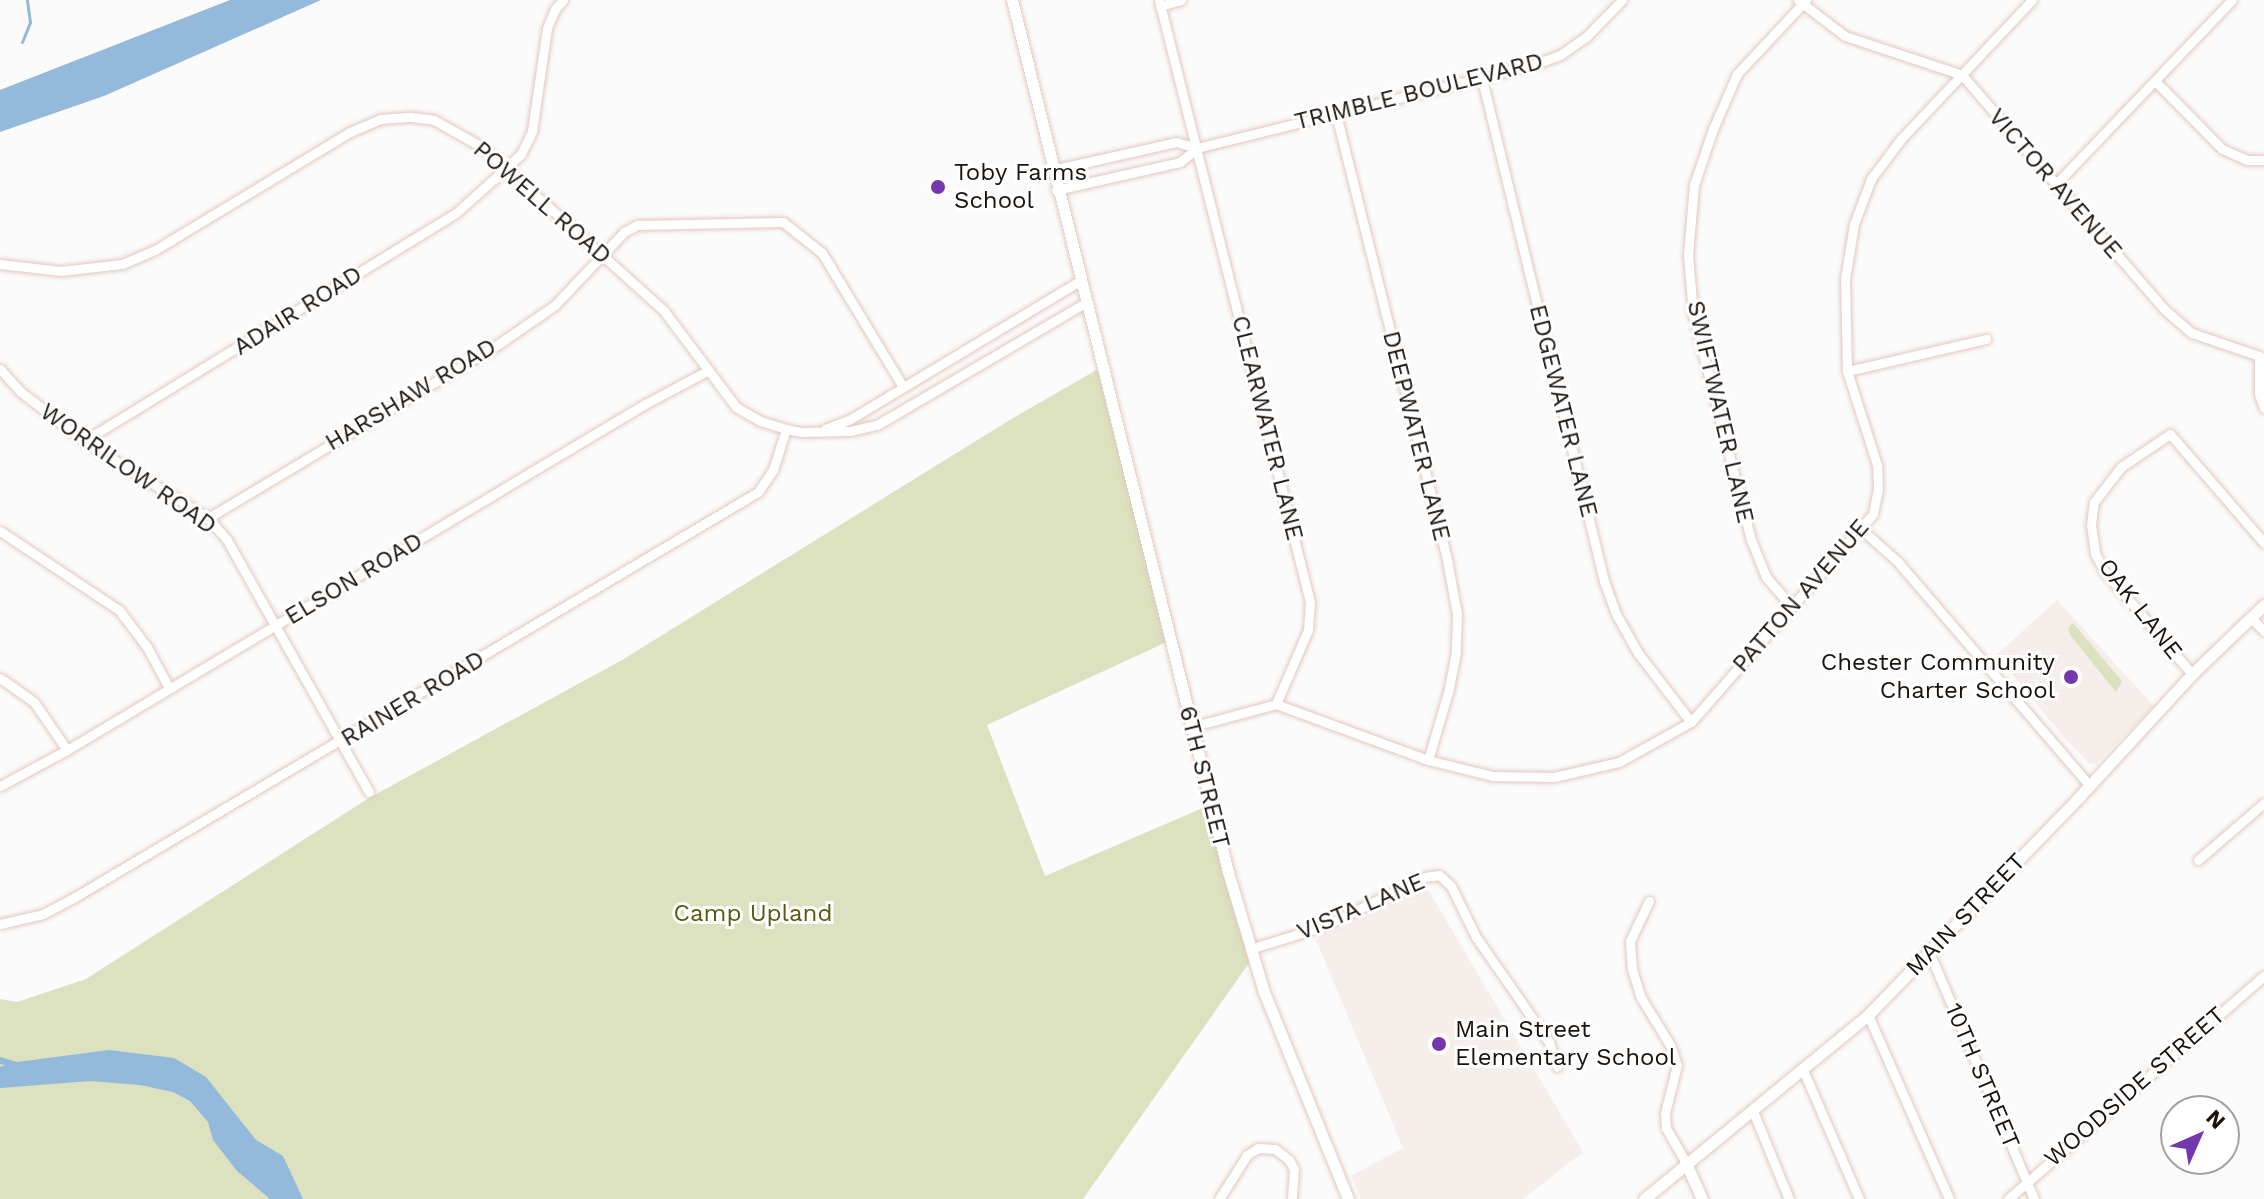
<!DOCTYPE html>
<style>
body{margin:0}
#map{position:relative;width:2264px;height:1199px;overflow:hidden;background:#fbfbfb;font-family:"Work Sans",sans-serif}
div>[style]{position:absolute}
.built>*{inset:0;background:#f6eeeb}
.green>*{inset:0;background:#dce1bf}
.water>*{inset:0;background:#93b9db}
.stream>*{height:3px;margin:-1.5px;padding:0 1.5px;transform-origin:1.5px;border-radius:1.5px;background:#93b9db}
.roads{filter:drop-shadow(0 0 2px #e2c8bc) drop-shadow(0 0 2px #e2c8bc)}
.minor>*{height:9px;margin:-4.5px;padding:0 4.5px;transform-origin:4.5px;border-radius:4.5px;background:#fff}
.tertiary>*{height:11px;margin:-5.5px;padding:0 5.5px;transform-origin:5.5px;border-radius:5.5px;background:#fff}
.dots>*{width:22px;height:22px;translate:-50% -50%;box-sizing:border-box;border:4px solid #fff;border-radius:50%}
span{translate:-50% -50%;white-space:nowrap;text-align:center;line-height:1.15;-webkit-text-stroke:6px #fff;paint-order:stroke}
.street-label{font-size:24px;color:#1a120d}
.poi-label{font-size:24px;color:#1a120d}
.left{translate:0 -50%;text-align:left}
.right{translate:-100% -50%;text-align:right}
.park-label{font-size:24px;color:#555a0f}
.north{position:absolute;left:2160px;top:1095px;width:80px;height:80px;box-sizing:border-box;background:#fff;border:2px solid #a3a09e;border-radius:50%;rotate:45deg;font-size:22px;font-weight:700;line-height:32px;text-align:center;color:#1a120d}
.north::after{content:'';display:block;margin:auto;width:28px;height:36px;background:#7338ad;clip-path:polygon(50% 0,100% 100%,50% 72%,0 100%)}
</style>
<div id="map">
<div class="built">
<i style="clip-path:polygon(2057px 600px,2154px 706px,2096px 764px,2089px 763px,2062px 735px,1996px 655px)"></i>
<i style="clip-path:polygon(1426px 886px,1583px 1152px,1523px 1199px,1361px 1199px,1351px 1176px,1403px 1148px,1316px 940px)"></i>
</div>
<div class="green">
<i style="clip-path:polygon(1100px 368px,1169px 641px,987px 725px,1045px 876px,1212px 804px,1249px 963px,1083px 1199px,0 1199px,0 999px,17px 1002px,86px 979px,369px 798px,622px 660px,1013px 418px)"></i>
<i style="clip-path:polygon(2073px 623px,2122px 681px,2116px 692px,2070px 635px,2068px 628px)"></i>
</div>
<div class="water">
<i style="clip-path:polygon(230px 0,321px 0,104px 96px,0 132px,0 90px)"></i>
<i style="clip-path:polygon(109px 1050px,174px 1058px,206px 1077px,256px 1140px,283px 1156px,303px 1199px,270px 1199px,237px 1171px,213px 1140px,208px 1122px,190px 1101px,173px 1092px,140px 1085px,91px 1081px,0 1088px,0 1067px,5px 1065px,0 1064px,0 1057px,17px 1062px)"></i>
</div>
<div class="stream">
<i style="left:22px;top:42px;width:22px;rotate:-68deg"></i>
<i style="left:30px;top:22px;width:22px;rotate:-98deg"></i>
</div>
<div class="roads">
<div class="minor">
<i style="left:1159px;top:0;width:621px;rotate:75.92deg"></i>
<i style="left:1310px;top:602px;width:28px;rotate:94deg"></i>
<i style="left:1308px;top:630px;width:81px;rotate:113.4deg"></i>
<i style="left:1798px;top:0;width:59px;rotate:37.5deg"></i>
<i style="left:1845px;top:36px;width:123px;rotate:18.4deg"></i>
<i style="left:1962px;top:75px;width:309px;rotate:49.2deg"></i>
<i style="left:2164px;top:309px;width:37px;rotate:41deg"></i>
<i style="left:2192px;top:333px;width:71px;rotate:18.9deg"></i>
<i style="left:2259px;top:356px;width:38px;rotate:90deg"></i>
<i style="left:2259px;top:394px;width:15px;rotate:70deg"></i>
<i style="left:1160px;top:6px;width:22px;rotate:-16deg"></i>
<i style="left:1482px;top:79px;width:517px;rotate:76.34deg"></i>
<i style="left:1604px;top:581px;width:35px;rotate:70deg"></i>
<i style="left:1616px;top:614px;width:45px;rotate:60.6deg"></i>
<i style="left:1638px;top:653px;width:87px;rotate:52.5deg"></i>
<i style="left:2156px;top:82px;width:94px;rotate:45.4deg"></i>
<i style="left:2222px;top:149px;width:27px;rotate:24deg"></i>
<i style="left:2247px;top:160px;width:17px"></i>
<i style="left:1336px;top:114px;width:460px;rotate:76deg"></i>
<i style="left:1447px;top:560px;width:55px;rotate:79.5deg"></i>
<i style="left:1457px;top:614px;width:38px;rotate:92deg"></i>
<i style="left:1456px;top:652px;width:38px;rotate:101deg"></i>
<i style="left:1449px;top:689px;width:74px;rotate:106.5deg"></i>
<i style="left:1052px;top:170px;width:127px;rotate:-12.7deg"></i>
<i style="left:1176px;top:142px;width:22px;rotate:16deg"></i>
<i style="left:2055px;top:185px;width:256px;rotate:-46.3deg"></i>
<i style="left:1056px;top:190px;width:127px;rotate:-12.7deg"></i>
<i style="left:1180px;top:162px;width:22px;rotate:-39deg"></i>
<i style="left:1197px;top:148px;width:349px;rotate:-13.9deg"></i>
<i style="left:1536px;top:64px;width:26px;rotate:-21deg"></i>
<i style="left:1560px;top:55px;width:33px;rotate:-35deg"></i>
<i style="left:1587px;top:36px;width:50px;rotate:-45.8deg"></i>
<i style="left:0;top:264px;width:61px;rotate:6.5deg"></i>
<i style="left:61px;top:271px;width:61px;rotate:-6.5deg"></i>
<i style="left:122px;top:264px;width:36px;rotate:-23deg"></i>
<i style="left:155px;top:250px;width:228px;rotate:-31.2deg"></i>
<i style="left:350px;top:132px;width:33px;rotate:-23deg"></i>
<i style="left:380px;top:119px;width:31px;rotate:-4deg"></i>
<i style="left:411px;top:117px;width:23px;rotate:7deg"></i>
<i style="left:434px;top:120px;width:55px;rotate:29.4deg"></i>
<i style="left:482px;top:147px;width:245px;rotate:42deg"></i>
<i style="left:664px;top:311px;width:120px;rotate:53.1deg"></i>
<i style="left:736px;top:407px;width:28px;rotate:30deg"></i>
<i style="left:760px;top:421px;width:27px;rotate:17deg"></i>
<i style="left:786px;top:429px;width:15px;rotate:11deg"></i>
<i style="left:801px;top:432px;width:49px;rotate:-1.2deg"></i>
<i style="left:850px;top:431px;width:28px;rotate:-13deg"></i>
<i style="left:877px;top:425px;width:241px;rotate:-30.4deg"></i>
<i style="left:0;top:369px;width:31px;rotate:48deg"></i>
<i style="left:21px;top:392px;width:80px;rotate:37.9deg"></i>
<i style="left:84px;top:441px;width:146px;rotate:31.8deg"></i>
<i style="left:208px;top:518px;width:29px;rotate:49deg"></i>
<i style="left:227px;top:540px;width:289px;rotate:60.6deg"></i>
<i style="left:1847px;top:371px;width:143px;rotate:-13deg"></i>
<i style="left:825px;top:429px;width:26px;rotate:-21deg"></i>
<i style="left:849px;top:420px;width:269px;rotate:-31.1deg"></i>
<i style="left:84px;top:441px;width:436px;rotate:-31.5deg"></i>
<i style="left:456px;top:213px;width:66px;rotate:-41.9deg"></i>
<i style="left:505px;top:169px;width:22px;rotate:-43deg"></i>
<i style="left:521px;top:154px;width:25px;rotate:-64deg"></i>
<i style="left:532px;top:131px;width:104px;rotate:-81.7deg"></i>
<i style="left:547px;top:28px;width:21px;rotate:-67deg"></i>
<i style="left:555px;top:9px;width:12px;rotate:-48deg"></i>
<i style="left:208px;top:518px;width:340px;rotate:-30.9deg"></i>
<i style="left:500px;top:343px;width:67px;rotate:-34.6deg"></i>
<i style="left:555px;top:305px;width:100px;rotate:-46.6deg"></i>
<i style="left:624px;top:232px;width:15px;rotate:-28deg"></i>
<i style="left:637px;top:225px;width:146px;rotate:-1.2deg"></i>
<i style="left:783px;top:222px;width:50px;rotate:38.5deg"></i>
<i style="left:822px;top:253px;width:157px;rotate:58.8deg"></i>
<i style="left:1860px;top:528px;width:51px;rotate:41.8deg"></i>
<i style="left:1898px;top:562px;width:295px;rotate:49.4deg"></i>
<i style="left:0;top:531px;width:143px;rotate:33.6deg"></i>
<i style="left:119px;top:610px;width:46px;rotate:52.9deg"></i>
<i style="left:147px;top:647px;width:47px;rotate:61.8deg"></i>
<i style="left:1792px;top:607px;width:40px;rotate:-131deg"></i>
<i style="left:1766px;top:577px;width:40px;rotate:-112deg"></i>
<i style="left:1751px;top:540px;width:233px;rotate:-104.4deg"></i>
<i style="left:1693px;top:314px;width:59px;rotate:-94.8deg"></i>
<i style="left:1688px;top:255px;width:70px;rotate:-85.1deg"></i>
<i style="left:1694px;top:185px;width:59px;rotate:-71.3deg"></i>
<i style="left:1713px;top:129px;width:60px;rotate:-66.4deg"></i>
<i style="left:1737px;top:74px;width:101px;rotate:-47deg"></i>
<i style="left:2252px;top:619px;width:17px;rotate:45deg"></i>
<i style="left:2192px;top:674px;width:135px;rotate:-130.5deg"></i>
<i style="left:2104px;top:571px;width:20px;rotate:-117deg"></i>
<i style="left:2095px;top:553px;width:28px;rotate:-98deg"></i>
<i style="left:2091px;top:525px;width:23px;rotate:-83deg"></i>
<i style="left:2094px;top:502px;width:44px;rotate:-52.4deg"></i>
<i style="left:2121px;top:467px;width:59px;rotate:-34deg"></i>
<i style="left:2170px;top:434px;width:144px;rotate:49.2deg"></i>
<i style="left:0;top:678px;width:42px;rotate:35.2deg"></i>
<i style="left:34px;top:702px;width:58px;rotate:55.5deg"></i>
<i style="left:1191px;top:727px;width:88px;rotate:-15.1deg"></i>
<i style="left:1276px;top:704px;width:162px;rotate:20.2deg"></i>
<i style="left:1428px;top:760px;width:66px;rotate:14deg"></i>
<i style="left:1492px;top:776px;width:62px;rotate:0.9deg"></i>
<i style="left:1554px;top:777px;width:67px;rotate:-13deg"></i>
<i style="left:1619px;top:762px;width:82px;rotate:-29.1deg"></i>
<i style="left:1691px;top:722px;width:276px;rotate:-48.8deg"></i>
<i style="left:1873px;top:514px;width:25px;rotate:-79deg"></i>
<i style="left:1878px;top:489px;width:24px;rotate:-92deg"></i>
<i style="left:1877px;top:465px;width:99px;rotate:-107.7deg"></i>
<i style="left:1847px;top:371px;width:92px;rotate:-91.2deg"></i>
<i style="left:1845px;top:279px;width:56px;rotate:-80.7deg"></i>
<i style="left:1854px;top:224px;width:48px;rotate:-69.3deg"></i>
<i style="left:1871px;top:179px;width:50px;rotate:-53.1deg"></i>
<i style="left:1901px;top:139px;width:191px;rotate:-46.7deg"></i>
<i style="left:0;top:786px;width:76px;rotate:-28.2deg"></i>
<i style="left:67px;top:750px;width:674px;rotate:-30.91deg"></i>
<i style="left:645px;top:404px;width:70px;rotate:-28deg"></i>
<i style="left:2198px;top:860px;width:87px;rotate:-40.8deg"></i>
<i style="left:1649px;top:901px;width:44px;rotate:115.4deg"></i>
<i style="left:1630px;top:941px;width:28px;rotate:86deg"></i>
<i style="left:1632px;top:969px;width:28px;rotate:73deg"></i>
<i style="left:1640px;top:996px;width:57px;rotate:58.5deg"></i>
<i style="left:1670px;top:1045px;width:21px;rotate:71deg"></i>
<i style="left:1677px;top:1065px;width:49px;rotate:104deg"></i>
<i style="left:1665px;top:1113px;width:15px;rotate:86deg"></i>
<i style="left:1666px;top:1128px;width:38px;rotate:60deg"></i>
<i style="left:0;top:924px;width:44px;rotate:-13.1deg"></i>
<i style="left:43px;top:914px;width:36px;rotate:-28deg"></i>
<i style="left:75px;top:897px;width:794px;rotate:-30.67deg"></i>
<i style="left:758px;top:492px;width:27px;rotate:-56deg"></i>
<i style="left:773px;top:470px;width:43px;rotate:-72.4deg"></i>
<i style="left:1250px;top:949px;width:77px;rotate:-17.3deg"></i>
<i style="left:1324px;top:926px;width:112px;rotate:-25.9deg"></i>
<i style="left:1425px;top:877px;width:14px;rotate:-8deg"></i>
<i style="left:1439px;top:875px;width:16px;rotate:43deg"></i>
<i style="left:1451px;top:886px;width:57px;rotate:63.9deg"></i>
<i style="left:1476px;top:937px;width:128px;rotate:55.2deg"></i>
<i style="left:1549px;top:1042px;width:26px;rotate:72deg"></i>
<i style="left:1930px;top:954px;width:266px;rotate:67deg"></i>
<i style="left:1868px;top:1015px;width:201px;rotate:66.2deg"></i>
<i style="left:1803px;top:1070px;width:141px;rotate:66.5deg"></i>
<i style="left:1753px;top:1111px;width:95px;rotate:67.8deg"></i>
<i style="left:1219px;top:1199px;width:52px;rotate:-57.5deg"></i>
<i style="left:1247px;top:1155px;width:13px;rotate:-32deg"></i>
<i style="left:1258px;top:1148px;width:17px;rotate:3deg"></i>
<i style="left:1275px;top:1149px;width:18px;rotate:38deg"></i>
<i style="left:1289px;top:1160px;width:10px;rotate:61deg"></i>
<i style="left:1294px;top:1169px;width:30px;rotate:94deg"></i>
<i style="left:2008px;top:1199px;width:340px;rotate:-41.1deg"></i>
</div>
<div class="tertiary">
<i style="left:1012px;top:0;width:898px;rotate:76.09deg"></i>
<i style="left:1228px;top:872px;width:125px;rotate:73.3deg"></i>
<i style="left:1264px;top:992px;width:223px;rotate:67.9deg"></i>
<i style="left:1685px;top:1161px;width:42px;rotate:65.9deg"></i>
<i style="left:1644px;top:1199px;width:290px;rotate:-39.4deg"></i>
<i style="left:1868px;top:1015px;width:305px;rotate:-45.9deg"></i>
<i style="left:2080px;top:796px;width:166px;rotate:-47.4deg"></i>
<i style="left:2192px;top:674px;width:100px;rotate:-43.8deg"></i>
</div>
</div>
<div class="dots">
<i style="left:938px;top:187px;background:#7338ad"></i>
<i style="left:2071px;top:677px;background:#7338ad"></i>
<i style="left:1439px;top:1044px;background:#7338ad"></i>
</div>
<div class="street-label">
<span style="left:1419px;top:92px;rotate:-14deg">TRIMBLE BOULEVARD</span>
<span style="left:2055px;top:184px;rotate:49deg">VICTOR AVENUE</span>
<span style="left:542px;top:203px;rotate:41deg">POWELL ROAD</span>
<span style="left:298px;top:311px;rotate:-32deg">ADAIR ROAD</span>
<span style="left:411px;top:395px;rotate:-31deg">HARSHAW ROAD</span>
<span style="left:1563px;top:411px;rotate:76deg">EDGEWATER LANE</span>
<span style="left:1720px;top:412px;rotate:77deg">SWIFTWATER LANE</span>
<span style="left:1267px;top:428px;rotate:76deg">CLEARWATER LANE</span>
<span style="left:1416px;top:436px;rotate:76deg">DEEPWATER LANE</span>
<span style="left:128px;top:469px;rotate:35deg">WORRILOW ROAD</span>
<span style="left:354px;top:579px;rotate:-31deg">ELSON ROAD</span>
<span style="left:1801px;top:596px;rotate:-49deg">PATTON AVENUE</span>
<span style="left:2140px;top:609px;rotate:52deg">OAK LANE</span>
<span style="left:413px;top:699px;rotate:-31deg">RAINER ROAD</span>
<span style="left:1204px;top:777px;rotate:76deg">6TH STREET</span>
<span style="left:1361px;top:907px;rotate:-23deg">VISTA LANE</span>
<span style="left:1966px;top:915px;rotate:-46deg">MAIN STREET</span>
<span style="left:1982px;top:1076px;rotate:67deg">10TH STREET</span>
<span style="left:2135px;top:1087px;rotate:-41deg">WOODSIDE STREET</span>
</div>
<div class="poi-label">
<span class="left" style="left:954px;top:187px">Toby Farms<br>School</span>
<span class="right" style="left:2055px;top:677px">Chester Community<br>Charter School</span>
<span class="left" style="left:1455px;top:1044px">Main Street<br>Elementary School</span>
</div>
<div class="park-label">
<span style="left:753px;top:914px">Camp Upland</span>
</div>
<div class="north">N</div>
</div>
